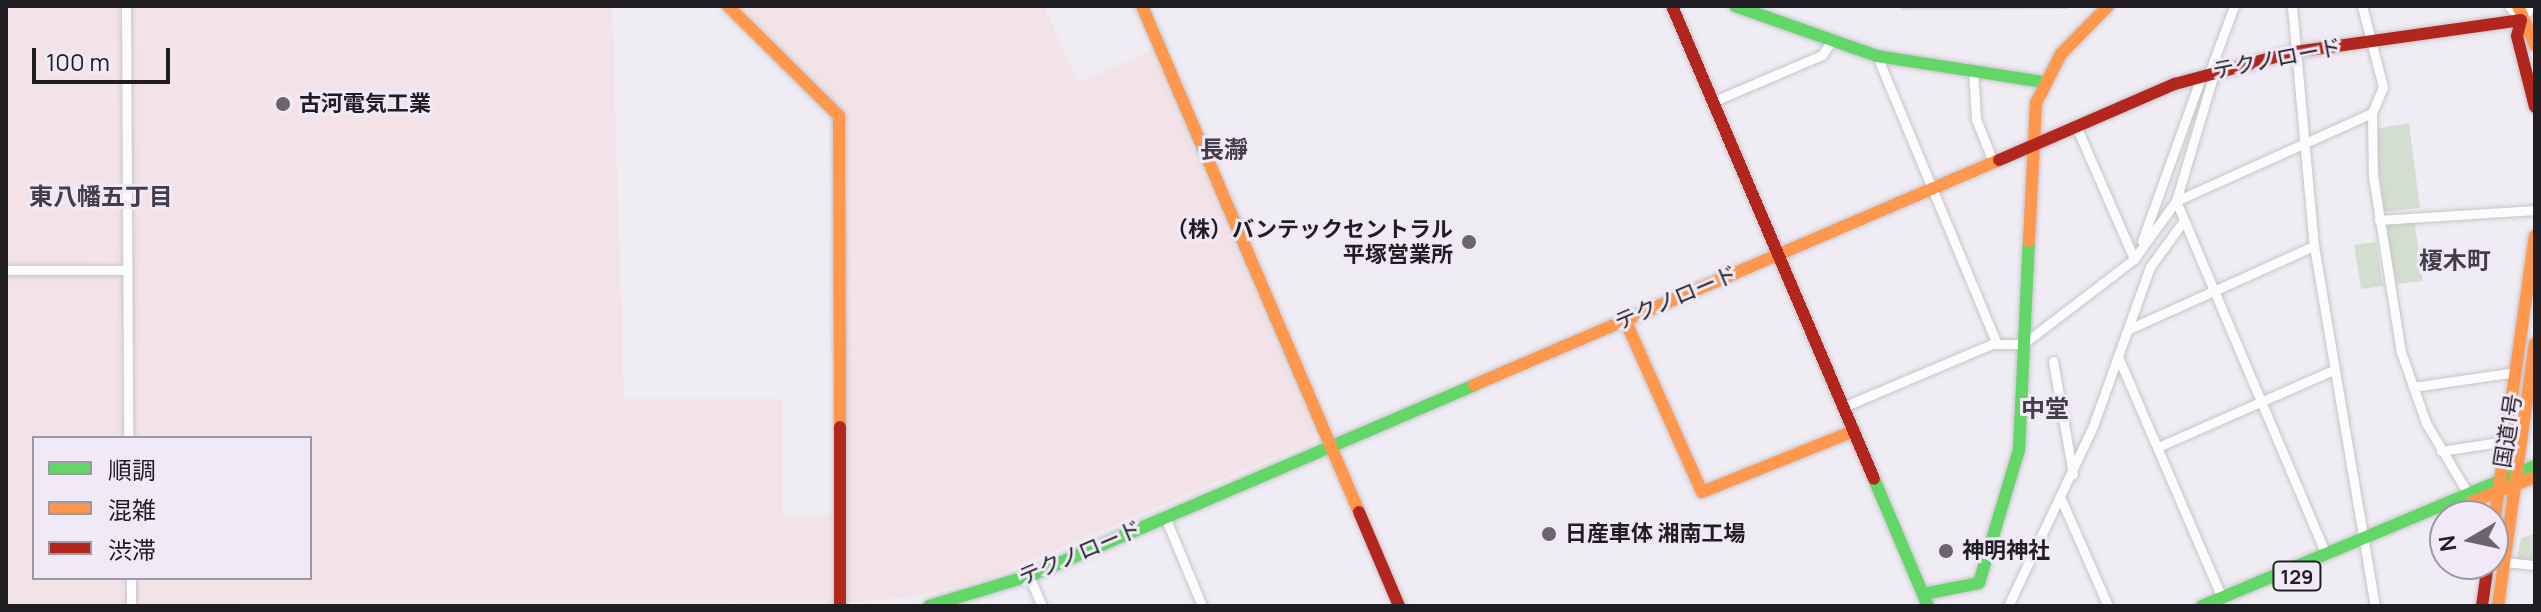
<!DOCTYPE html>
<meta charset="utf-8">
<style>
body{margin:0}
#map{position:relative;width:2541px;height:612px;overflow:hidden;background:#f0ecf4;font-family:Manrope,"Noto Sans JP",sans-serif}
div>[style]{position:absolute}
.industrial>*{inset:0;background:#f3e3e8}
.green>*{inset:0;background:#d3ddd0}
.roads{filter:drop-shadow(0 0 2px #c7c4ca) drop-shadow(0 0 2px #c7c4ca)}
.street>*{height:9px;margin:-4.5px;padding:0 4.5px;transform-origin:4.5px;border-radius:4.5px;background:#fdfcfd}
.fast>*{height:12px;margin:-6px;padding:0 6px;transform-origin:6px;border-radius:6px;background:#63d668}
.slow>*{height:12px;margin:-6px;padding:0 6px;transform-origin:6px;border-radius:6px;background:#ff974d}
.jam>*{height:12px;margin:-6px;padding:0 6px;transform-origin:6px;border-radius:6px;background:#b3261e}
.dots>*{width:22px;height:22px;translate:-50% -50%;box-sizing:border-box;border:4px solid #f0e9f7;border-radius:50%}
span{translate:-50% -50%;white-space:nowrap;text-align:center;line-height:1.15;-webkit-text-stroke:6px #f0e9f7;paint-order:stroke}
.shield-label span{padding:2px 6px;background:#f0e9f7;border:2px solid;border-radius:6px;-webkit-text-stroke-width:0}
.shield-label{font-size:20px;color:#201e23;font-weight:700}
.street-label{font-size:22px;color:#201e23}
.poi-label{font-size:22px;color:#201e23;font-weight:700}
.left{translate:0 -50%;text-align:left}
.right{translate:-100% -50%;text-align:right}
.neighbourhood-label{font-size:24px;color:#433e49;font-weight:700}
.frame{position:absolute;inset:0;border:8px solid #201e23;pointer-events:none}
.legend{position:absolute;left:32px;top:436px;width:280px;height:144px;box-sizing:border-box;background:#f0e9f7;border:2px solid #9d98a2;margin:0;padding:10px 14px;list-style:none;font-size:24px;color:#201e23}
.legend li{display:flex;align-items:center;gap:16px;height:40px}
.legend b{width:40px;border:2px solid #9d98a2}
.north{position:absolute;left:2429px;top:500px;width:80px;height:80px;box-sizing:border-box;background:#f0e9f7;border:2px solid #9d98a2;border-radius:50%;rotate:261deg;font-size:22px;font-weight:700;line-height:32px;text-align:center;color:#201e23}
.north::after{content:'';display:block;margin:auto;width:28px;height:36px;background:#69666c;clip-path:polygon(50% 0,100% 100%,50% 72%,0 100%)}
.scale{position:absolute;left:32px;top:48px;width:138px;height:36px;box-sizing:border-box;border:4px solid #201e23;border-top:0;padding-left:10px;font-size:24px;line-height:28px;white-space:nowrap;color:#201e23;-webkit-text-stroke:6px #f0e9f7;paint-order:stroke}
</style>
<div id="map">
<div class="industrial">
<i style="clip-path:polygon(6px 6px,120px 6px,122px 263px,6px 264px)"></i>
<i style="clip-path:polygon(129px 6px,612px 6px,624px 399px,782px 399px,783px 515px,830px 515px,830px 603px,136px 604px,136px 578px,310px 578px,310px 438px,134px 438px)"></i>
<i style="clip-path:polygon(736px 6px,1044px 6px,1078px 83px,1151px 51px,1315px 434px,1313px 441px,982px 581px,911px 597px,845px 603px,843px 111px)"></i>
<i style="clip-path:polygon(122px 272px,123px 438px,34px 438px,34px 578px,124px 578px,125px 604px,6px 606px,6px 273px)"></i>
</div>
<div class="green">
<i style="clip-path:polygon(1901px 6px,2068px 6px,2068px 9px,1901px 10px)"></i>
<i style="clip-path:polygon(2409px 123px,2420px 208px,2384px 212px,2374px 129px)"></i>
<i style="clip-path:polygon(2414px 219px,2423px 281px,2396px 284px,2385px 223px)"></i>
<i style="clip-path:polygon(2376px 242px,2383px 286px,2361px 289px,2354px 245px)"></i>
<i style="clip-path:polygon(2535px 534px,2535px 561px,2517px 559px,2521px 538px)"></i>
</div>
<div class="roads">
<div class="street">
<i style="left:126px;top:6px;width:432px;rotate:89.7deg"></i>
<i style="left:2292px;top:6px;width:241px;rotate:84.8deg"></i>
<i style="left:2314px;top:246px;width:365px;rotate:80.4deg"></i>
<i style="left:2509px;top:6px;width:18px;rotate:49deg"></i>
<i style="left:2521px;top:20px;width:17px;rotate:-54deg"></i>
<i style="left:1877px;top:56px;width:312px;rotate:67.4deg"></i>
<i style="left:1973px;top:70px;width:49px;rotate:86.5deg"></i>
<i style="left:1976px;top:119px;width:46px;rotate:68.4deg"></i>
<i style="left:2215px;top:70px;width:137px;rotate:106.6deg"></i>
<i style="left:2176px;top:201px;width:384px;rotate:67deg"></i>
<i style="left:2210px;top:71px;width:69px;rotate:-69.7deg"></i>
<i style="left:1712px;top:102px;width:120px;rotate:-23.1deg"></i>
<i style="left:1822px;top:55px;width:14px;rotate:-56deg"></i>
<i style="left:2372px;top:113px;width:63px;rotate:89.1deg"></i>
<i style="left:2373px;top:176px;width:178px;rotate:81deg"></i>
<i style="left:2401px;top:352px;width:75px;rotate:70.6deg"></i>
<i style="left:2426px;top:423px;width:80px;rotate:59.3deg"></i>
<i style="left:2076px;top:126px;width:145px;rotate:66.4deg"></i>
<i style="left:2379px;top:220px;width:156px;rotate:-3.7deg"></i>
<i style="left:2142px;top:241px;width:177px;rotate:-70.2deg"></i>
<i style="left:6px;top:270px;width:118px"></i>
<i style="left:2129px;top:329px;width:203px;rotate:-24.2deg"></i>
<i style="left:2119px;top:359px;width:260px;rotate:66.7deg"></i>
<i style="left:2053px;top:361px;width:115px;rotate:80deg"></i>
<i style="left:2413px;top:387px;width:104px;rotate:-8.3deg"></i>
<i style="left:1843px;top:407px;width:162px;rotate:-22.9deg"></i>
<i style="left:1992px;top:344px;width:31px"></i>
<i style="left:2023px;top:344px;width:140px;rotate:-37.4deg"></i>
<i style="left:2134px;top:259px;width:72px;rotate:-54.1deg"></i>
<i style="left:2176px;top:201px;width:215px;rotate:-24.2deg"></i>
<i style="left:2372px;top:113px;width:28px;rotate:-67deg"></i>
<i style="left:2383px;top:87px;width:84px;rotate:-104.5deg"></i>
<i style="left:2158px;top:447px;width:191px;rotate:-23.7deg"></i>
<i style="left:2441px;top:451px;width:66px;rotate:-8.7deg"></i>
<i style="left:2061px;top:499px;width:117px;rotate:66.3deg"></i>
<i style="left:1165px;top:517px;width:96px;rotate:67.4deg"></i>
<i style="left:2505px;top:562px;width:30px;rotate:6deg"></i>
<i style="left:1029px;top:576px;width:33px;rotate:67deg"></i>
<i style="left:131px;top:578px;width:28px;rotate:90deg"></i>
<i style="left:2008px;top:606px;width:199px;rotate:-64.7deg"></i>
<i style="left:2093px;top:426px;width:169px;rotate:-70.3deg"></i>
<i style="left:2150px;top:267px;width:58px;rotate:-54.1deg"></i>
</div>
<div class="fast">
<i style="left:1735px;top:6px;width:151px;rotate:19.4deg"></i>
<i style="left:1877px;top:56px;width:168px;rotate:8.9deg"></i>
<i style="left:1874px;top:479px;width:138px;rotate:67deg"></i>
<i style="left:1923px;top:594px;width:57px;rotate:-11.1deg"></i>
<i style="left:1979px;top:583px;width:139px;rotate:-73.3deg"></i>
<i style="left:2019px;top:450px;width:209px;rotate:-87.3deg"></i>
<i style="left:929px;top:606px;width:104px;rotate:-16.7deg"></i>
<i style="left:1029px;top:576px;width:484px;rotate:-23.2deg"></i>
<i style="left:2202px;top:606px;width:361px;rotate:-22.8deg"></i>
</div>
<div class="slow">
<i style="left:728px;top:6px;width:156px;rotate:44.7deg"></i>
<i style="left:839px;top:116px;width:311px;rotate:89.8deg"></i>
<i style="left:1142px;top:6px;width:551px;rotate:66.79deg"></i>
<i style="left:2518px;top:6px;width:43px;rotate:66.4deg"></i>
<i style="left:2029px;top:241px;width:138px;rotate:-87.1deg"></i>
<i style="left:2036px;top:103px;width:55px;rotate:-63deg"></i>
<i style="left:2061px;top:54px;width:67px;rotate:-45.6deg"></i>
<i style="left:1625px;top:320px;width:188px;rotate:65.9deg"></i>
<i style="left:1702px;top:492px;width:164px;rotate:-21.9deg"></i>
<i style="left:1474px;top:385px;width:571px;rotate:-23.2deg"></i>
<i style="left:2471px;top:502px;width:69px;rotate:-21.3deg"></i>
<i style="left:2493px;top:530px;width:297px;rotate:-81.9deg"></i>
<i style="left:2498px;top:606px;width:265px;rotate:-82deg"></i>
</div>
<div class="jam">
<i style="left:1672px;top:6px;width:514px;rotate:66.87deg"></i>
<i style="left:2521px;top:20px;width:16px;rotate:104deg"></i>
<i style="left:2517px;top:36px;width:73px;rotate:75.8deg"></i>
<i style="left:1999px;top:160px;width:192px;rotate:-23.4deg"></i>
<i style="left:2175px;top:84px;width:123px;rotate:-15.1deg"></i>
<i style="left:2294px;top:52px;width:229px;rotate:-8deg"></i>
<i style="left:840px;top:427px;width:179px;rotate:90deg"></i>
<i style="left:1359px;top:512px;width:102px;rotate:66.9deg"></i>
<i style="left:2482px;top:606px;width:42px;rotate:-81.9deg"></i>
</div>
</div>
<div class="dots">
<i style="left:283px;top:104px;background:#69666c"></i>
<i style="left:1469px;top:242px;background:#69666c"></i>
<i style="left:1549px;top:534px;background:#69666c"></i>
<i style="left:1946px;top:551px;background:#69666c"></i>
</div>
<div class="shield-label">
<span style="left:2297px;top:576px">129</span>
</div>
<div class="street-label">
<span style="left:2277px;top:59px;rotate:-11deg">テクノロード</span>
<span style="left:1676px;top:298px;rotate:-23deg">テクノロード</span>
<span style="left:2508px;top:431px;rotate:-81deg">国道1号</span>
<span style="left:1080px;top:553px;rotate:-23deg">テクノロード</span>
</div>
<div class="poi-label">
<span class="left" style="left:299px;top:104px">古河電気工業</span>
<span class="right" style="left:1453px;top:242px">（株）バンテックセントラル<br>平塚営業所</span>
<span class="left" style="left:1565px;top:534px">日産車体 湘南工場</span>
<span class="left" style="left:1962px;top:551px">神明神社</span>
</div>
<div class="neighbourhood-label">
<span style="left:1224px;top:149px">長瀞</span>
<span style="left:101px;top:196px">東八幡五丁目</span>
<span style="left:2455px;top:260px">榎木町</span>
<span style="left:2045px;top:408px">中堂</span>
</div>
<div class="frame"></div>
<ul class="legend">
<li><b style="height:10px;background:#63d668"></b>順調</li>
<li><b style="height:10px;background:#ff974d"></b>混雑</li>
<li><b style="height:10px;background:#b3261e"></b>渋滞</li>
</ul>
<div class="north">N</div>
<div class="scale">100 m</div>
</div>
